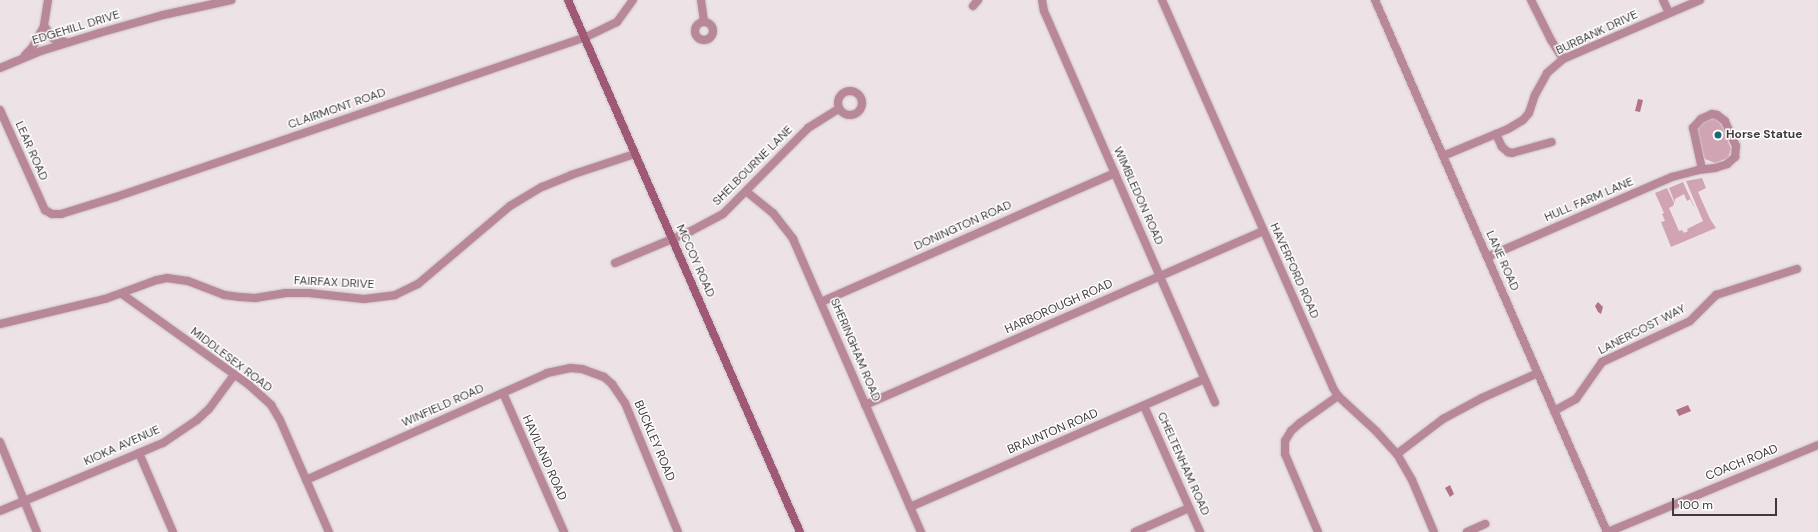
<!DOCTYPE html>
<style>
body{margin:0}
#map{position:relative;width:1818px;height:532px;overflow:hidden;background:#ede2e5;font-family:"DM Sans",sans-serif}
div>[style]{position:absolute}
.green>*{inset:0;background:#d1a4b4}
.water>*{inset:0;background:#b1738c}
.roads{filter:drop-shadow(0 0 1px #cac0c3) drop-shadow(0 0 1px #cac0c3)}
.minor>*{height:8px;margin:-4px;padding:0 4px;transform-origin:4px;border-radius:4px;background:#b8879a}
.minor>.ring{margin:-4px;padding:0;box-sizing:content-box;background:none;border:8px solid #b8879a;border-radius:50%}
.tertiary>*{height:8px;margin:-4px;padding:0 4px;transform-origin:4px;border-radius:4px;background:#b8879a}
.secondary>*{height:8px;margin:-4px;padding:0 4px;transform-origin:4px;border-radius:4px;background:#9f5976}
.dots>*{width:11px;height:11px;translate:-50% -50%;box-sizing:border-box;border:2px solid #fff;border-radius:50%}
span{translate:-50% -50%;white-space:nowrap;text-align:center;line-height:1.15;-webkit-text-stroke:3px #fff;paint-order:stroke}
.street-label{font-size:12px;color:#3f3a3c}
.poi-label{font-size:12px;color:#3f3a3c;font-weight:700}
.left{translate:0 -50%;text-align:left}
.scale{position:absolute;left:1672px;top:498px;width:105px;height:18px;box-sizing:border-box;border:2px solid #3f3a3c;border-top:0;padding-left:5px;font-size:12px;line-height:14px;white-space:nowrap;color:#3f3a3c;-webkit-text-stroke:3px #fff;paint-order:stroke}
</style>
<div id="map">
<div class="green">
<i style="clip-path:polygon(1711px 119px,1716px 119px,1721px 124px,1731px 149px,1728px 158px,1715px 163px,1705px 159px,1697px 133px,1700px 123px)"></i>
<i style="clip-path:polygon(1702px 178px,1706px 188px,1698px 192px,1710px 219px,1716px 228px,1671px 247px,1661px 222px,1665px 221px,1662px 214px,1664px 213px,1655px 193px,1667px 188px,1674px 203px,1673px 206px,1669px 208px,1679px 231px,1682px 230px,1684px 233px,1688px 231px,1687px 229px,1703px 221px,1686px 181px)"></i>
<i style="clip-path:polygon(1683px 182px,1694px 206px,1694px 207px,1690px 199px,1687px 201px,1684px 194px,1675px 199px,1675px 203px,1669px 188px)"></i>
</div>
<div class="water">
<i style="clip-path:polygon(1638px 99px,1643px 100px,1640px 112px,1635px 111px)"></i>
<i style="clip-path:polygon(1598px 302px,1603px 307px,1601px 314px,1598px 312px,1595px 306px)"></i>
<i style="clip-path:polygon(1688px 405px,1691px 411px,1679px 416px,1676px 410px)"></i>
<i style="clip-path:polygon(1450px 485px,1454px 494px,1450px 497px,1445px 488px)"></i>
</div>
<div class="roads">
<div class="minor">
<i style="left:48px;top:0;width:26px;rotate:99deg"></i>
<i style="left:44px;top:26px;width:16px;rotate:52deg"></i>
<i style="left:54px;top:39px;width:12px;rotate:14deg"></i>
<i style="left:701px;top:0;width:21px;rotate:82deg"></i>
<i style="left:1042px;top:0;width:11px;rotate:80deg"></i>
<i style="left:1044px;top:11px;width:427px;rotate:66.4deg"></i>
<i style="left:1162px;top:0;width:424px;rotate:66.2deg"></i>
<i style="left:1333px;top:388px;width:9px;rotate:58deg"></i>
<i style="left:1338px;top:396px;width:52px;rotate:42.6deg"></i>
<i style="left:1376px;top:431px;width:31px;rotate:48deg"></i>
<i style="left:1397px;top:454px;width:30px;rotate:60deg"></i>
<i style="left:1412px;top:480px;width:56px;rotate:67.1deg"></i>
<i style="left:1531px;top:0;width:45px;rotate:63.4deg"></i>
<i style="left:1551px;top:40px;width:22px;rotate:58deg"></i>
<i style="left:1663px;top:0;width:14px;rotate:65deg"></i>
<i style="left:973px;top:6px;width:8px;rotate:-50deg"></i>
<i class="ring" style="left:695px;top:22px;width:10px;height:10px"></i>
<i style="left:25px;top:55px;width:10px;rotate:-45deg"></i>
<i style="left:32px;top:48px;width:25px;rotate:-61deg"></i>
<i style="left:0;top:68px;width:44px;rotate:-22.5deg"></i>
<i style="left:41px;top:51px;width:61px;rotate:-17.2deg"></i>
<i style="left:99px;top:33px;width:66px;rotate:-15.7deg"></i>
<i style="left:163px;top:15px;width:70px;rotate:-12.4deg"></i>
<i class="ring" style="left:838px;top:91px;width:16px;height:16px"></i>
<i style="left:0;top:110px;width:110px;rotate:65.8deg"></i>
<i style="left:45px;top:210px;width:8px;rotate:30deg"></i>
<i style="left:52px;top:214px;width:9px"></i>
<i style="left:61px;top:214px;width:58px;rotate:-17.2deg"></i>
<i style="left:116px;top:197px;width:494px;rotate:-18.8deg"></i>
<i style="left:584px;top:38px;width:37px;rotate:-26deg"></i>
<i style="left:617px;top:22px;width:27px;rotate:-54deg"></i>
<i style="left:1496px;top:134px;width:14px;rotate:65deg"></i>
<i style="left:1502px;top:147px;width:8px;rotate:40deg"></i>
<i style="left:1508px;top:152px;width:4px;rotate:14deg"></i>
<i style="left:1512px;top:153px;width:41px;rotate:-15.4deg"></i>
<i style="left:1443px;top:156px;width:70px;rotate:-22.6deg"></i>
<i style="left:1508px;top:129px;width:17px;rotate:-31deg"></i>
<i style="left:1523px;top:120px;width:9px;rotate:-49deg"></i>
<i style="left:1529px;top:113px;width:19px;rotate:-72deg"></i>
<i style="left:1535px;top:95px;width:25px;rotate:-61deg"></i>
<i style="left:1547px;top:73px;width:21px;rotate:-41deg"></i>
<i style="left:1563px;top:59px;width:149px;rotate:-23.3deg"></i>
<i style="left:747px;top:192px;width:33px;rotate:39deg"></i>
<i style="left:773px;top:213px;width:33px;rotate:52deg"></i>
<i style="left:793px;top:239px;width:320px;rotate:66.4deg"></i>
<i style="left:1487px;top:257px;width:202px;rotate:-23.4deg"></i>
<i style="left:1672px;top:177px;width:27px;rotate:-15deg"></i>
<i style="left:1698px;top:170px;width:17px;rotate:-7deg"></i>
<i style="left:1715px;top:168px;width:13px;rotate:-18deg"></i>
<i style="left:1727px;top:164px;width:11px;rotate:-41deg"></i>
<i style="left:1735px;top:157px;width:11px;rotate:-85deg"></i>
<i style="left:1736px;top:146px;width:27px;rotate:-114deg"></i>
<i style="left:1725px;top:121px;width:10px;rotate:-143deg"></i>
<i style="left:1717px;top:115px;width:5px;rotate:-169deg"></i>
<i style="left:1712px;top:114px;width:12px;rotate:156deg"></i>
<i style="left:1701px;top:119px;width:12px;rotate:132deg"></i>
<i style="left:1693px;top:128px;width:42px;rotate:77.6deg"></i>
<i style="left:615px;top:263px;width:82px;rotate:-22.8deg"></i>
<i style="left:691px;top:231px;width:36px;rotate:-28deg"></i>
<i style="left:723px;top:214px;width:121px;rotate:-45.3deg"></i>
<i style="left:808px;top:128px;width:36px;rotate:-32deg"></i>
<i style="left:122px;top:294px;width:156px;rotate:35.6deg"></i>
<i style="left:249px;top:385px;width:30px;rotate:42deg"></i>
<i style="left:271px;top:405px;width:17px;rotate:59deg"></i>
<i style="left:280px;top:420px;width:122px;rotate:66.4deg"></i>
<i style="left:821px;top:302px;width:321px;rotate:-23.7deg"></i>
<i style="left:0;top:324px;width:108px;rotate:-13.4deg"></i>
<i style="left:105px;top:299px;width:55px;rotate:-20.1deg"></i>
<i style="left:157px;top:280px;width:10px;rotate:-11deg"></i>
<i style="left:167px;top:278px;width:21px;rotate:8deg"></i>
<i style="left:188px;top:281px;width:39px;rotate:21deg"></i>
<i style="left:224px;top:295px;width:16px;rotate:7deg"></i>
<i style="left:240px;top:297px;width:15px;rotate:4deg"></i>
<i style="left:255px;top:298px;width:30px;rotate:-9deg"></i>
<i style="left:285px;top:293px;width:24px"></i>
<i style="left:309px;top:293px;width:55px;rotate:6.2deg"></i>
<i style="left:364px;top:299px;width:31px;rotate:-7deg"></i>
<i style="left:395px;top:295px;width:25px;rotate:-26deg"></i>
<i style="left:418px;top:284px;width:121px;rotate:-40.3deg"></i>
<i style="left:510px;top:206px;width:37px;rotate:-31deg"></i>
<i style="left:542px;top:187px;width:31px;rotate:-22deg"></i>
<i style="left:571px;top:175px;width:67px;rotate:-18.2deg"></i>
<i style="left:503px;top:393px;width:152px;rotate:66.3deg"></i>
<i style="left:865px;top:405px;width:434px;rotate:-23.6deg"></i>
<i style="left:1144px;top:406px;width:138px;rotate:66deg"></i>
<i style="left:1554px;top:411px;width:25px;rotate:-29deg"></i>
<i style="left:1576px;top:399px;width:45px;rotate:-54.9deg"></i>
<i style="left:1602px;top:362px;width:97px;rotate:-25deg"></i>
<i style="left:1690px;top:321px;width:37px;rotate:-45deg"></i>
<i style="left:1716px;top:295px;width:85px;rotate:-17.8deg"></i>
<i style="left:0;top:442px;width:97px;rotate:67.7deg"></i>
<i style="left:139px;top:453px;width:26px;rotate:-23deg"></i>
<i style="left:163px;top:443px;width:41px;rotate:-34.1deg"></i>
<i style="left:197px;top:420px;width:16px;rotate:-43deg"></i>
<i style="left:209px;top:409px;width:42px;rotate:-53.7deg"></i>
<i style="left:1397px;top:454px;width:58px;rotate:-37.3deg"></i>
<i style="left:1443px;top:419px;width:44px;rotate:-28.3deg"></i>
<i style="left:1482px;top:398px;width:61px;rotate:-24.1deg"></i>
<i style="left:306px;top:480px;width:264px;rotate:-23.9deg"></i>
<i style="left:547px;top:373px;width:24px;rotate:-12deg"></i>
<i style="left:570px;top:368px;width:12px;rotate:5deg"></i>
<i style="left:582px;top:369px;width:23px;rotate:20deg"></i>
<i style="left:604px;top:377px;width:11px;rotate:41deg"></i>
<i style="left:612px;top:384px;width:23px;rotate:56deg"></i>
<i style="left:625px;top:403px;width:139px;rotate:67.7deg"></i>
<i style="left:910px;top:507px;width:321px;rotate:-23.5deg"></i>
<i style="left:1135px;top:532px;width:59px;rotate:-24deg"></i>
<i style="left:1318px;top:532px;width:85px;rotate:-112.9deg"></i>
<i style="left:1285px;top:454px;width:13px;rotate:-90deg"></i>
<i style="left:1285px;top:441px;width:12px;rotate:-59deg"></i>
<i style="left:1291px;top:431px;width:12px;rotate:-42deg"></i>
<i style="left:1300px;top:423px;width:47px;rotate:-35.4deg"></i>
<i style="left:1467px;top:532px;width:20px;rotate:-24deg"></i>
</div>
<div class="tertiary">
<i style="left:1375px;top:0;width:580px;rotate:66.44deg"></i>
<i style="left:0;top:511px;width:151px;rotate:-22.6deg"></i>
<i style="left:139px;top:453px;width:86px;rotate:66.7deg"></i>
<i style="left:1608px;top:532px;width:227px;rotate:-22.5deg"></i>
</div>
<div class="secondary">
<i style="left:568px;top:0;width:580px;rotate:66.44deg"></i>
</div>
</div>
<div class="dots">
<i style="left:1718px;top:135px;background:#1c6870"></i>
</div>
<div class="street-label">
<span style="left:76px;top:28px;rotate:-17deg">EDGEHILL DRIVE</span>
<span style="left:1597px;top:33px;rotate:-25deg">BURBANK DRIVE</span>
<span style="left:337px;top:109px;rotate:-19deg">CLAIRMONT ROAD</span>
<span style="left:31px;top:151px;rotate:66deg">LEAR ROAD</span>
<span style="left:753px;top:166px;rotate:-45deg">SHELBOURNE LANE</span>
<span style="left:1138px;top:196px;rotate:66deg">WIMBLEDON ROAD</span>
<span style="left:1589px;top:200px;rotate:-23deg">HULL FARM LANE</span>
<span style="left:963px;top:226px;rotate:-24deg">DONINGTON ROAD</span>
<span style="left:695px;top:261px;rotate:66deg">MCCOY ROAD</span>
<span style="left:1502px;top:261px;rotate:66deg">LANE ROAD</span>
<span style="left:1294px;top:271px;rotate:66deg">HAVERFORD ROAD</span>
<span style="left:334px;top:283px;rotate:3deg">FAIRFAX DRIVE</span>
<span style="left:1059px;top:307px;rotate:-24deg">HARBOROUGH ROAD</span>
<span style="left:1642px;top:330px;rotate:-27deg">LANERCOST WAY</span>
<span style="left:855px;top:350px;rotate:67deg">SHERINGHAM ROAD</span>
<span style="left:231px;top:360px;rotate:37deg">MIDDLESEX ROAD</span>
<span style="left:443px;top:406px;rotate:-24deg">WINFIELD ROAD</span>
<span style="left:1053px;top:432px;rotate:-23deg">BRAUNTON ROAD</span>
<span style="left:654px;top:441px;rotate:67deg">BUCKLEY ROAD</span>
<span style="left:122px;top:446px;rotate:-24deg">KIOKA AVENUE</span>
<span style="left:544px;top:458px;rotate:66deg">HAVILAND ROAD</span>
<span style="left:1742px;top:463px;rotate:-22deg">COACH ROAD</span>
<span style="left:1183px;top:464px;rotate:66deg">CHELTENHAM ROAD</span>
</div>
<div class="poi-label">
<span class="left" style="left:1726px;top:135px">Horse Statue</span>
</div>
<div class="scale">100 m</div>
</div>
